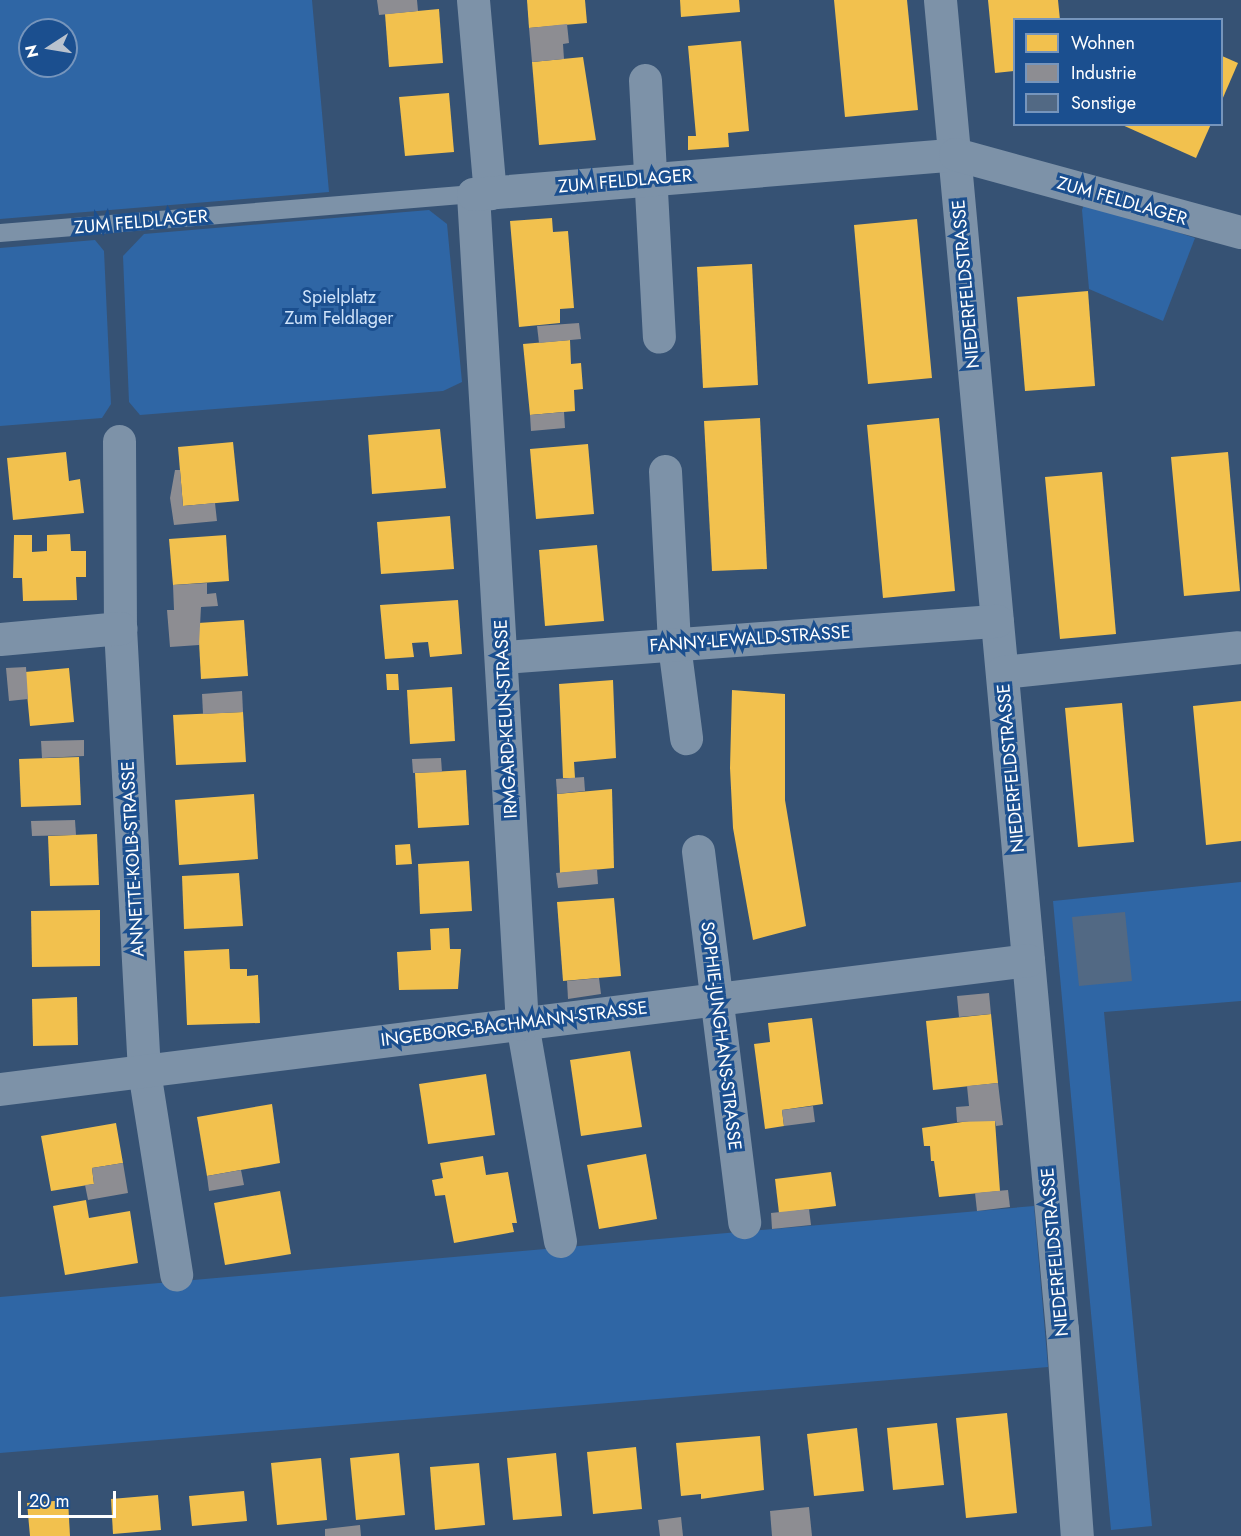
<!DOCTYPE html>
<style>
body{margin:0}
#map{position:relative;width:1241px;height:1536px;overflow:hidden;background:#365274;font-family:Jost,sans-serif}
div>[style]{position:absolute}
.green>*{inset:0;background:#2f66a5}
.homes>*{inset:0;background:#f2c14e}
.industry>*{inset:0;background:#8d8d92}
.building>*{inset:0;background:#526984}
.service>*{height:18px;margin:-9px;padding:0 9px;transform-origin:9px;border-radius:9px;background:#7d92a8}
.minor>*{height:33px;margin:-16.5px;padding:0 16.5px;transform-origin:16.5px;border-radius:16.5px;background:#7d92a8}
span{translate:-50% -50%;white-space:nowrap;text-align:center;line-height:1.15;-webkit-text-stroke:6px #1b4f8f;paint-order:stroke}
.street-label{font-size:18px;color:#fff}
.park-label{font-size:18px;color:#cfe3fa}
.legend{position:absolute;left:1013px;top:18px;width:210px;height:108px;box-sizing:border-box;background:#1b4f8f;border:2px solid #7695bc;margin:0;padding:8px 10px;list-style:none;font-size:18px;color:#fff}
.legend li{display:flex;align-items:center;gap:12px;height:30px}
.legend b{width:30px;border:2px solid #7695bc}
.north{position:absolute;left:18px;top:18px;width:60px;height:60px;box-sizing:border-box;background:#1b4f8f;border:2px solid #7695bc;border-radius:50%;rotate:258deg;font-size:16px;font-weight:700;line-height:24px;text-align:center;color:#fff}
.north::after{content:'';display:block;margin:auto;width:21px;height:27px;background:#b9c2ce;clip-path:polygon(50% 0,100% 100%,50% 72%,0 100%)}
.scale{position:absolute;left:18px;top:1491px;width:98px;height:27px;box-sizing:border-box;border:3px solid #fff;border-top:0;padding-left:8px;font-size:18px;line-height:21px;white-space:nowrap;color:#fff;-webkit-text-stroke:4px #1b4f8f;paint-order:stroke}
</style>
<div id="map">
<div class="green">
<i style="clip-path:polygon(evenodd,0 0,312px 0,329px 192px,0 219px,0 0,30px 30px,66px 30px,66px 66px,30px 66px,30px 30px)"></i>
<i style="clip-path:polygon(1085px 202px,1195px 238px,1163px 321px,1089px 289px,1082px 210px)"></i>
<i style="clip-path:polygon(429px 210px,447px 224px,462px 382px,443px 391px,140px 415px,129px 402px,123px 256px,144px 234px)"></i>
<i style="clip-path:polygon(95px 240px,104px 251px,111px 404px,102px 418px,0 426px,0 248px)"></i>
<i style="clip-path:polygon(1241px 882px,1241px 1001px,1104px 1012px,1152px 1526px,1111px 1530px,1053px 901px)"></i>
<i style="clip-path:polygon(1034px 1206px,1048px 1367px,0 1453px,0 1297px)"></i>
</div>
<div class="homes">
<i style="clip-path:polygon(527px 0,585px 0,587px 23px,529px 28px)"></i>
<i style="clip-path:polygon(680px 0,739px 0,740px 12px,681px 17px)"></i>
<i style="clip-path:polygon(834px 0,907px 0,918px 110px,845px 117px)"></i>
<i style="clip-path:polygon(988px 0,1058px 0,1060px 20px,1014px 20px,1014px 71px,995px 73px)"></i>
<i style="clip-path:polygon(439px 9px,443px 63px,389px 67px,385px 14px)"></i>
<i style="clip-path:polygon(741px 41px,749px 131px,728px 133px,729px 147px,688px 150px,688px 136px,696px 136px,688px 46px)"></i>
<i style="clip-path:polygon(1222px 56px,1238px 63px,1222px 100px)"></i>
<i style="clip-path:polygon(583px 57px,596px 140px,539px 145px,532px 62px)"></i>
<i style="clip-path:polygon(449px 93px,454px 152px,405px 156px,399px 97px)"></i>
<i style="clip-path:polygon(1120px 124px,1211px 124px,1196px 158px)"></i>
<i style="clip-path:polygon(552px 218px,553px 232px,568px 231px,574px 308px,560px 309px,560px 323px,519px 327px,510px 221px)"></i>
<i style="clip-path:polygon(917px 219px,932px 378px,868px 384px,854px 225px)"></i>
<i style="clip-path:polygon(752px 264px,758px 385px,703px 388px,697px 267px)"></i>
<i style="clip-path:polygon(1088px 291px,1095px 386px,1025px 391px,1017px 297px)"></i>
<i style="clip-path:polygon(570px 340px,571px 364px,581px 363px,583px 389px,574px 390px,575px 411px,530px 415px,523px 344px)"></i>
<i style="clip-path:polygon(760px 418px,767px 569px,712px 571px,704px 421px)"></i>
<i style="clip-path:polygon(939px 418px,955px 591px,883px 598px,867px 425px)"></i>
<i style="clip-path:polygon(440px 429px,446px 488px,372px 494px,368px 435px)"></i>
<i style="clip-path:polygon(233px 442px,239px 501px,183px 506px,178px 447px)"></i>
<i style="clip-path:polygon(588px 444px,594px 514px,536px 519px,530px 449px)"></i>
<i style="clip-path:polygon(66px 452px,69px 481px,80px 479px,84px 513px,13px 520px,7px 458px)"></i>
<i style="clip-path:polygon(1228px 452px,1240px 591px,1184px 596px,1171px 457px)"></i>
<i style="clip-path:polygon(1102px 472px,1116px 634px,1060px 639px,1045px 477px)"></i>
<i style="clip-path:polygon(450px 516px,454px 569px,381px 574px,377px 522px)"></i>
<i style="clip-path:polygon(70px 534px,71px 551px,86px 551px,86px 577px,76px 577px,77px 600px,23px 601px,22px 578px,13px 578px,14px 535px,32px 535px,32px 552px,47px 551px,47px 535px)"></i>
<i style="clip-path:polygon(226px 535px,229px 581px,173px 585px,169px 539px)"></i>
<i style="clip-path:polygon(597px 545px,604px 621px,545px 626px,539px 550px)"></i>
<i style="clip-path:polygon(458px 600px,462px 654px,430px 657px,428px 642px,412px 643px,414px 657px,385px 659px,380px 605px)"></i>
<i style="clip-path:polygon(244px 620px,248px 676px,201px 679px,198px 623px)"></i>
<i style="clip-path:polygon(69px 668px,74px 722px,30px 726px,25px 672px)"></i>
<i style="clip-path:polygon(386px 674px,398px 674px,399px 690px,387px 690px)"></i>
<i style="clip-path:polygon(613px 680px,616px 758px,574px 762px,575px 778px,563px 778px,559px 684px)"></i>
<i style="clip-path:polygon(452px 687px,455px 741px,410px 744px,407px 690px)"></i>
<i style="clip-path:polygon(732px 690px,785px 694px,785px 800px,806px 926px,753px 940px,733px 828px,730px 768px)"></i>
<i style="clip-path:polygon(1241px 701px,1241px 841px,1206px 845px,1193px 706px)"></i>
<i style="clip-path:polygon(1122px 703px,1134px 842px,1078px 847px,1065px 708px)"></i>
<i style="clip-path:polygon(243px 712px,246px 762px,176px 765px,173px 715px)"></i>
<i style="clip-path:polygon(79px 757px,81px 805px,21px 807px,19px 759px)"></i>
<i style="clip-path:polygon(466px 770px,469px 825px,418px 828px,415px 773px)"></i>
<i style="clip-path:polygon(612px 789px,614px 868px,560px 873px,557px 794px)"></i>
<i style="clip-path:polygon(254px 794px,258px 859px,179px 865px,175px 800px)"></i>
<i style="clip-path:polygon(97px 834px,99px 885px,50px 886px,48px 836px)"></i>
<i style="clip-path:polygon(410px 844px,412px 864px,396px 865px,395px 845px)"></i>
<i style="clip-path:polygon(469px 861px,472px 911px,420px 914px,418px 864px)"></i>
<i style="clip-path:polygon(239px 873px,243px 926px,184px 929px,182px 876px)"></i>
<i style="clip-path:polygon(614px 898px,621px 976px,563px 981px,557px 902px)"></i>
<i style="clip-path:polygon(100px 910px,100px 966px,32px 967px,31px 911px)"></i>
<i style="clip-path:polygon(449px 928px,450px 949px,461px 949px,458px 989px,399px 990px,397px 952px,431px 950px,430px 929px)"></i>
<i style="clip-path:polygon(229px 949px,230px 969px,247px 969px,247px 976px,258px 975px,260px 1023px,187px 1025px,184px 951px)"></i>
<i style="clip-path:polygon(77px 997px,78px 1045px,33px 1046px,32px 999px)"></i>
<i style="clip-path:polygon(991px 1014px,998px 1083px,933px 1090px,926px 1021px)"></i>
<i style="clip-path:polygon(812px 1018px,823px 1104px,782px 1110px,784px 1126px,765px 1129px,754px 1044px,770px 1042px,768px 1023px)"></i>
<i style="clip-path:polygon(630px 1051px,642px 1127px,581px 1136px,570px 1060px)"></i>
<i style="clip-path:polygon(486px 1074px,495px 1135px,428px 1144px,419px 1084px)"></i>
<i style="clip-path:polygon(272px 1104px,280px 1163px,207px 1176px,197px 1117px)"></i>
<i style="clip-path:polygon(969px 1121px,995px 1121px,1000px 1191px,939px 1197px,934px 1161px,931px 1161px,930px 1146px,924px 1146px,922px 1128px)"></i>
<i style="clip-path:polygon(116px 1123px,123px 1163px,92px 1168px,94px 1184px,51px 1191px,41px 1136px)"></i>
<i style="clip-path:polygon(646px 1154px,657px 1219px,599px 1229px,587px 1165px)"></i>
<i style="clip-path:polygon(483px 1156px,486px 1175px,508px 1172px,517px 1223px,512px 1223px,514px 1232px,454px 1243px,445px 1195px,435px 1196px,432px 1180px,443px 1178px,440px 1163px)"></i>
<i style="clip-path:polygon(831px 1172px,836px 1206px,779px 1213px,775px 1179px)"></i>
<i style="clip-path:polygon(280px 1191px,291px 1254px,225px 1265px,214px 1203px)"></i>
<i style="clip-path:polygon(86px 1200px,89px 1218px,130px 1211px,138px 1263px,65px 1275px,53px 1206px)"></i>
<i style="clip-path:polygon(1007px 1413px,1017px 1513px,966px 1518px,956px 1418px)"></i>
<i style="clip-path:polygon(937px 1423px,944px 1485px,893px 1490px,887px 1428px)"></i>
<i style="clip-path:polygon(857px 1428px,864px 1491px,814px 1496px,807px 1434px)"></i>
<i style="clip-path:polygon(760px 1436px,764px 1490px,701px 1499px,701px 1494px,681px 1496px,676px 1443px)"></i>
<i style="clip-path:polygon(636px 1447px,642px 1509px,593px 1514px,587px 1452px)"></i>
<i style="clip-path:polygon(399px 1453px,405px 1515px,356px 1520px,350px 1458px)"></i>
<i style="clip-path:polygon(556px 1453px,562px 1516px,513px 1520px,507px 1458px)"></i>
<i style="clip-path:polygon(321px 1458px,327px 1520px,277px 1525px,271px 1463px)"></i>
<i style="clip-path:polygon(479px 1463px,485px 1525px,435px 1530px,430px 1467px)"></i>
<i style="clip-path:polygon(244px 1491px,247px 1521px,192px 1526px,189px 1496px)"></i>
<i style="clip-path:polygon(158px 1495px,161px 1530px,113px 1534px,111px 1499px)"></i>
<i style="clip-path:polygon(68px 1500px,70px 1536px,30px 1536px,27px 1503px)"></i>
</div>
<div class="industry">
<i style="clip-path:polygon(377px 0,417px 0,418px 11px,379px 15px)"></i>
<i style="clip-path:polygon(567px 24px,569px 43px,563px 44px,564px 59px,532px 62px,529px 28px)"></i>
<i style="clip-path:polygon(579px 323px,581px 339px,539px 343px,537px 326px)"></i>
<i style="clip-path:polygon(564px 412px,565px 428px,531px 431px,530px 415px)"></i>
<i style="clip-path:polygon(175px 470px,180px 470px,183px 506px,215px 503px,217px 521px,174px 525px,170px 498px)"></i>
<i style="clip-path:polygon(207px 583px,207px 594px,216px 593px,218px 606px,201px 607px,199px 645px,170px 647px,167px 610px,174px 610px,173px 585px)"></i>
<i style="clip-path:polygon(26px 667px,28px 699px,9px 701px,6px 668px)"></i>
<i style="clip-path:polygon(242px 691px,243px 712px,203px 714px,202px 694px)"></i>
<i style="clip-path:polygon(84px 740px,84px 756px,42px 758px,41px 741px)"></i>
<i style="clip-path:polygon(441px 758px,442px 772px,413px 773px,412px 759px)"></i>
<i style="clip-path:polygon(584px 777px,585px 791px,557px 794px,556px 779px)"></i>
<i style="clip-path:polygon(75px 820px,76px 835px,32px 836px,31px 821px)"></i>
<i style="clip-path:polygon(597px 869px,598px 884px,558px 888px,556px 873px)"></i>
<i style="clip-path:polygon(599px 978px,601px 994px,568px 999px,567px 981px)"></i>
<i style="clip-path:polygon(989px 993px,991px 1014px,959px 1017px,957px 996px)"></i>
<i style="clip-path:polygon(998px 1083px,1003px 1125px,996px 1126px,995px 1121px,957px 1122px,956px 1107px,969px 1106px,967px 1086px)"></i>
<i style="clip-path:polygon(813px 1106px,815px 1122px,784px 1126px,782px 1110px)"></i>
<i style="clip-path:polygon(123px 1163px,128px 1193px,88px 1200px,85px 1185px,94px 1184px,92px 1168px)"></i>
<i style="clip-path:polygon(241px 1170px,244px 1185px,209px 1191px,207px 1176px)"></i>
<i style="clip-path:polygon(1008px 1190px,1010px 1207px,977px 1211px,975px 1193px)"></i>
<i style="clip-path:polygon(809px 1209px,811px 1225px,772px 1229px,771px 1213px)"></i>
<i style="clip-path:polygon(809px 1507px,812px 1536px,772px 1536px,770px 1511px)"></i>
<i style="clip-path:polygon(681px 1517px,683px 1536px,660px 1536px,658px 1520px)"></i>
<i style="clip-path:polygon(360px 1525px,361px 1536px,325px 1536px,325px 1529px)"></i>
</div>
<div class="building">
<i style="clip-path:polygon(1125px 912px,1132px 981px,1079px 986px,1072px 917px)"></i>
</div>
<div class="service">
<i style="left:0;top:233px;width:475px;rotate:-4.7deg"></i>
</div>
<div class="minor">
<i style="left:473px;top:0;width:194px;rotate:85deg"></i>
<i style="left:940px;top:0;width:1335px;rotate:84.76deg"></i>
<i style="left:1062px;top:1329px;width:208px;rotate:85.9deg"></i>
<i style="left:645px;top:80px;width:257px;rotate:86.9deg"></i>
<i style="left:119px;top:441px;width:187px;rotate:89.7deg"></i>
<i style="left:120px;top:628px;width:444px;rotate:86.9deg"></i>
<i style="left:144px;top:1071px;width:206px;rotate:81deg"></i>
<i style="left:665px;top:471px;width:174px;rotate:87deg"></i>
<i style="left:674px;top:645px;width:94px;rotate:82.6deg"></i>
<i style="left:0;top:639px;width:121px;rotate:-5.2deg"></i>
<i style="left:503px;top:657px;width:495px;rotate:-4.2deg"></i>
<i style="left:1002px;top:672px;width:237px;rotate:-6deg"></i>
<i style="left:698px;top:851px;width:374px;rotate:82.9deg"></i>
<i style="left:0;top:1089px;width:1036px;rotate:-7.15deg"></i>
<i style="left:560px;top:1241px;width:220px;rotate:-99.9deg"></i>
<i style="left:522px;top:1024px;width:831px;rotate:-93.38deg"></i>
<i style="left:473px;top:194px;width:484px;rotate:-4.7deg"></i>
<i style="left:955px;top:154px;width:296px;rotate:15.3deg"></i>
</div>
<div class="street-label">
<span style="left:625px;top:181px;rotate:-5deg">ZUM FELDLAGER</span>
<span style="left:1122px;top:201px;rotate:16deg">ZUM FELDLAGER</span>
<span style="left:141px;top:222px;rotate:-5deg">ZUM FELDLAGER</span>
<span style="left:966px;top:284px;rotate:-95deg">NIEDERFELDSTRASSE</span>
<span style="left:750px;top:639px;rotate:-4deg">FANNY-LEWALD-STRASSE</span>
<span style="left:506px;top:719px;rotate:-93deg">IRMGARD-KEUN-STRASSE</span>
<span style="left:1011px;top:768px;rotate:-95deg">NIEDERFELDSTRASSE</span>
<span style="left:133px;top:859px;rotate:-93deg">ANNETTE-KOLB-STRASSE</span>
<span style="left:514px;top:1024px;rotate:-7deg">INGEBORG-BACHMANN-STRASSE</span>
<span style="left:721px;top:1036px;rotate:83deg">SOPHIE-JUNGHANS-STRASSE</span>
<span style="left:1055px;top:1252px;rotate:-95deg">NIEDERFELDSTRASSE</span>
</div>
<div class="park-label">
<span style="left:339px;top:308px">Spielplatz<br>Zum Feldlager</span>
</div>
<ul class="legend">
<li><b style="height:16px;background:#f2c14e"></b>Wohnen</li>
<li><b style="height:16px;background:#8d8d92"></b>Industrie</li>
<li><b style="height:16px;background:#526984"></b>Sonstige</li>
</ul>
<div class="north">N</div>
<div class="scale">20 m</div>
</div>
